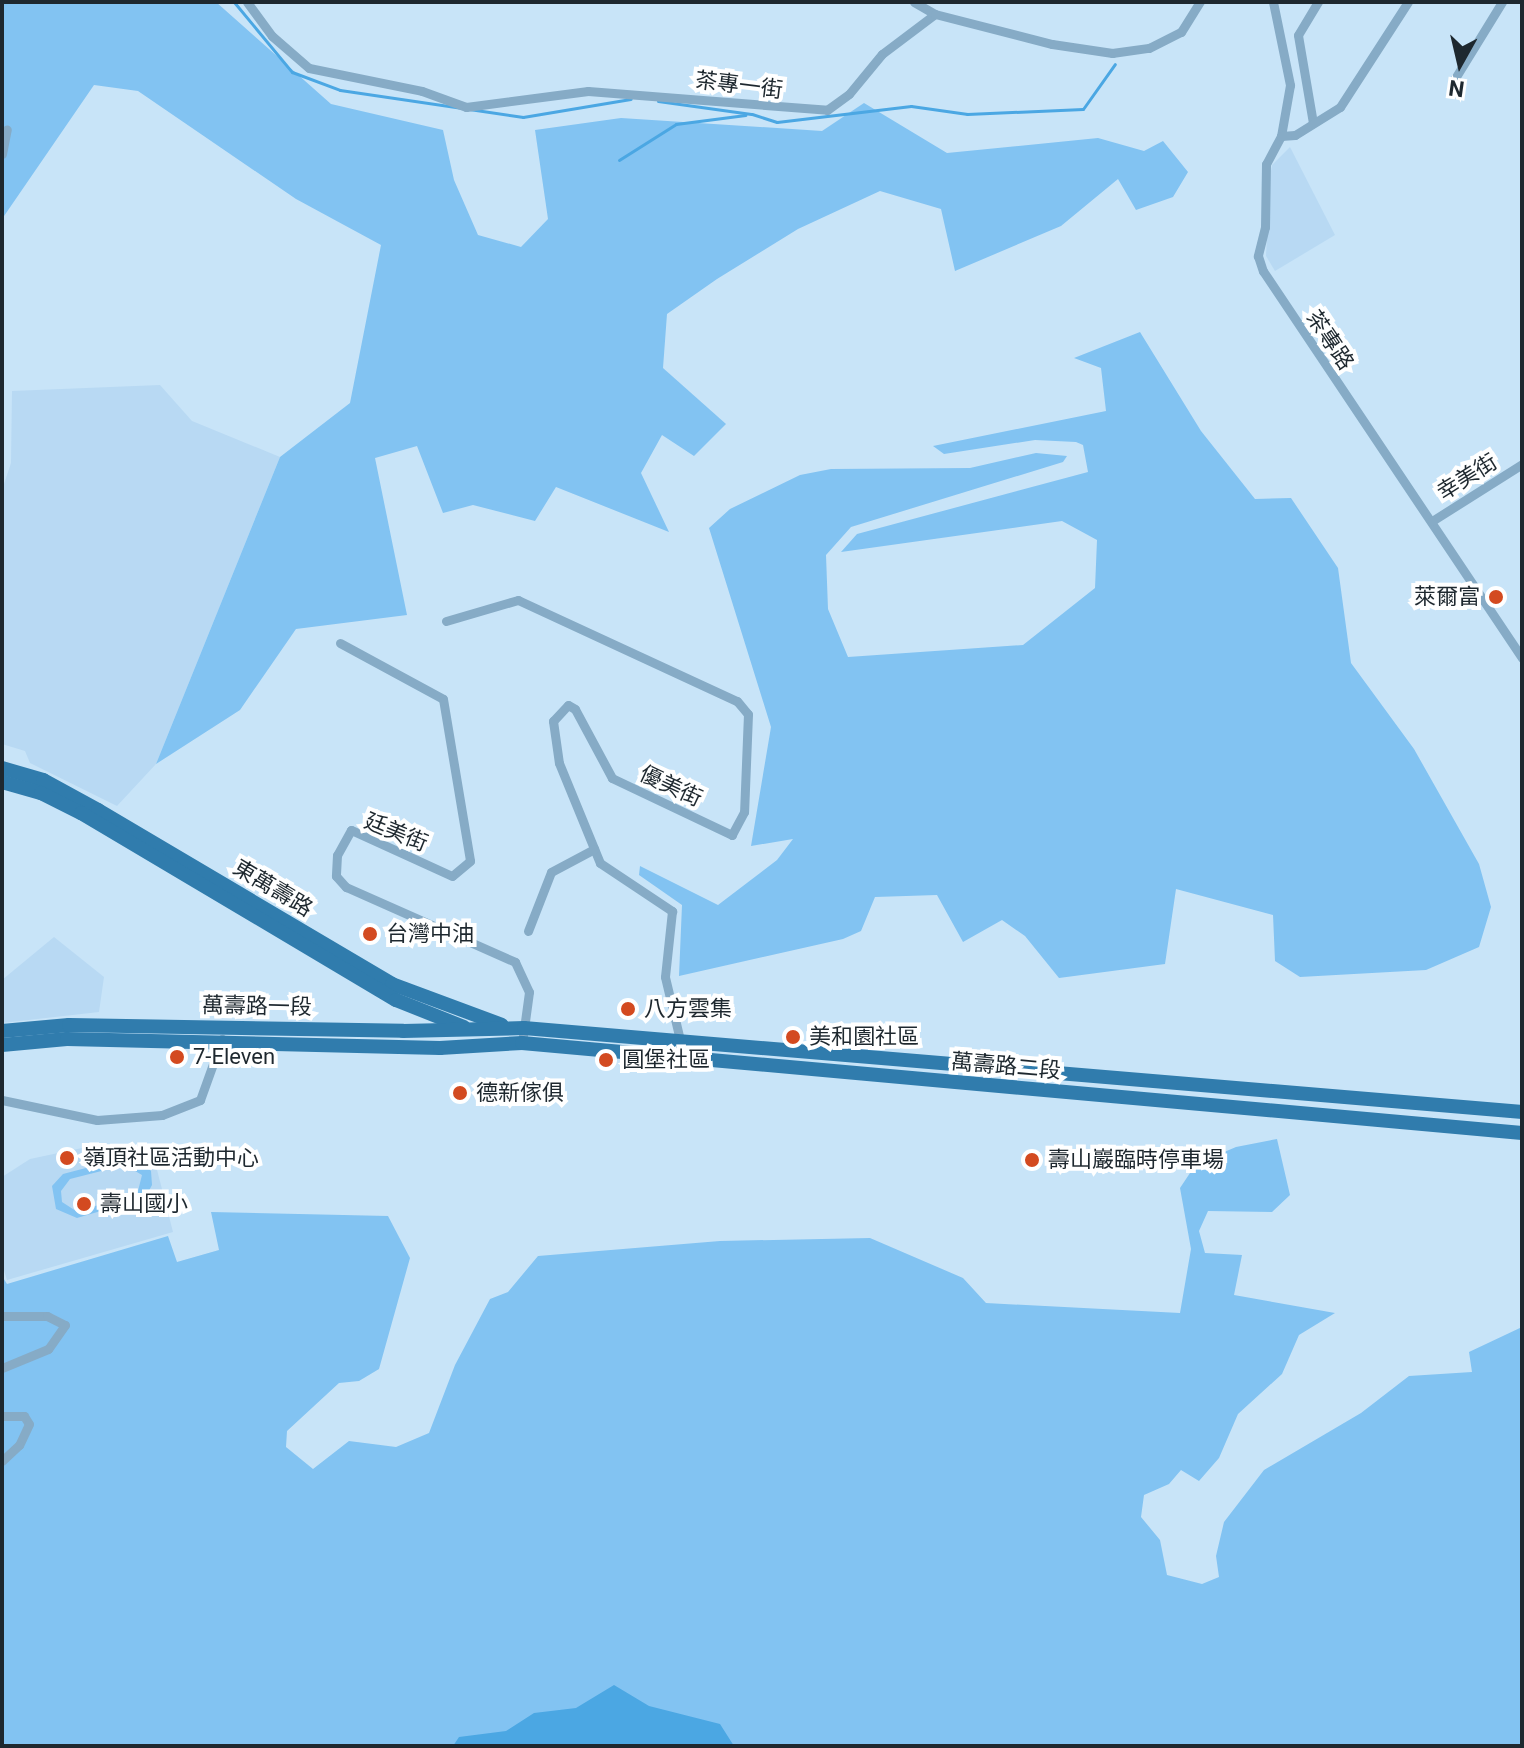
<!DOCTYPE html>
<meta charset="utf-8">
<style>
body{margin:0}
#map{position:relative;width:1524px;height:1748px;overflow:hidden;background:#c8e4f8;font-family:Roboto,"Noto Sans TC",sans-serif}
div>[style]{position:absolute}
.built>*{inset:0;background:#b8d9f3}
.green>*{inset:0;background:#82c3f2}
.water>*{inset:0;background:#4ba7e3}
.stream>*{height:3px;margin:-1.5px;padding:0 1.5px;transform-origin:1.5px;border-radius:1.5px;background:#4ba7e3}
.minor>*{height:9px;margin:-4.5px;padding:0 4.5px;transform-origin:4.5px;border-radius:4.5px;background:#86abc6}
.primary>*{height:14px;margin:-7px;padding:0 7px;transform-origin:7px;border-radius:7px;background:#307cad}
.dots>*{width:22px;height:22px;translate:-50% -50%;box-sizing:border-box;border:4px solid #fff;border-radius:50%}
span{translate:-50% -50%;white-space:nowrap;text-align:center;line-height:1.15;-webkit-text-stroke:8px #fff;paint-order:stroke}
.street-label{font-size:22px;color:#1e282f}
.poi-label{font-size:22px;color:#1e282f}
.right{translate:-100% -50%;text-align:right}
.left{translate:0 -50%;text-align:left}
.frame{position:absolute;inset:0;border:4px solid #1e282f;pointer-events:none}
.north{position:absolute;left:1420px;top:24px;width:80px;height:80px;-webkit-text-stroke:6px #fff;paint-order:stroke;rotate:188deg;font-size:22px;font-weight:700;line-height:32px;text-align:center;color:#1e282f}
.north::after{content:'';display:block;margin:auto;width:28px;height:36px;background:#1e282f;clip-path:polygon(50% 0,100% 100%,50% 72%,0 100%)}
</style>
<div id="map">
<div class="built">
<i style="clip-path:polygon(1290px 147px,1335px 235px,1275px 271px,1266px 256px,1270px 177px,1272px 165px)"></i>
<i style="clip-path:polygon(160px 385px,192px 421px,280px 457px,156px 764px,117px 806px,30px 763px,25px 751px,2px 744px,2px 490px,11px 463px,12px 391px)"></i>
<i style="clip-path:polygon(54px 937px,104px 977px,99px 1012px,2px 1023px,2px 980px)"></i>
<i style="clip-path:polygon(134px 1146px,154px 1158px,173px 1232px,7px 1280px,2px 1264px,2px 1177px,30px 1159px,82px 1148px)"></i>
</div>
<div class="green">
<i style="clip-path:polygon(2px 2px,216px 2px,331px 104px,443px 130px,454px 180px,478px 235px,521px 247px,548px 219px,535px 130px,621px 118px,822px 131px,864px 103px,947px 153px,1098px 138px,1144px 151px,1163px 141px,1188px 172px,1173px 197px,1136px 210px,1118px 179px,1061px 226px,955px 271px,941px 209px,880px 191px,798px 229px,717px 279px,667px 314px,663px 368px,726px 424px,694px 456px,662px 435px,641px 473px,669px 532px,556px 487px,535px 521px,473px 505px,443px 513px,417px 446px,375px 458px,407px 615px,296px 629px,240px 710px,156px 764px,280px 457px,350px 403px,381px 245px,296px 199px,138px 91px,94px 85px,2px 219px)"></i>
<i style="clip-path:polygon(1140px 332px,1201px 431px,1255px 499px,1291px 498px,1338px 568px,1351px 663px,1414px 749px,1479px 864px,1491px 907px,1479px 947px,1426px 970px,1300px 977px,1275px 961px,1273px 915px,1176px 889px,1165px 964px,1059px 978px,1025px 936px,1002px 920px,963px 942px,937px 895px,875px 897px,861px 931px,843px 939px,679px 976px,682px 905px,639px 875px,640px 866px,718px 905px,777px 860px,793px 839px,751px 846px,771px 727px,709px 528px,730px 509px,800px 475px,831px 469px,970px 468px,1036px 453px,1067px 456px,1063px 462px,851px 527px,826px 555px,828px 609px,848px 657px,1023px 645px,1095px 588px,1097px 540px,1062px 521px,841px 552px,857px 534px,1088px 472px,1083px 445px,1076px 442px,1035px 440px,944px 454px,933px 446px,1106px 411px,1101px 368px,1074px 358px)"></i>
<i style="clip-path:polygon(1277px 1139px,1290px 1195px,1272px 1212px,1208px 1211px,1199px 1231px,1205px 1253px,1242px 1255px,1234px 1295px,1335px 1313px,1299px 1335px,1282px 1374px,1238px 1414px,1219px 1458px,1199px 1481px,1181px 1470px,1169px 1484px,1144px 1495px,1141px 1517px,1160px 1540px,1167px 1575px,1202px 1584px,1219px 1577px,1216px 1556px,1224px 1522px,1264px 1470px,1361px 1413px,1409px 1376px,1472px 1372px,1469px 1352px,1522px 1327px,1522px 1746px,2px 1746px,2px 1276px,7px 1284px,168px 1236px,177px 1262px,219px 1250px,211px 1212px,388px 1216px,410px 1258px,379px 1369px,359px 1381px,339px 1383px,287px 1431px,286px 1447px,313px 1469px,349px 1441px,396px 1447px,429px 1433px,455px 1365px,490px 1299px,508px 1292px,538px 1256px,720px 1241px,870px 1238px,963px 1278px,986px 1303px,1180px 1313px,1191px 1249px,1180px 1188px,1196px 1164px,1236px 1147px)"></i>
<i style="clip-path:polygon(evenodd,124px 1158px,141px 1160px,151px 1171px,152px 1185px,145px 1198px,77px 1218px,56px 1209px,52px 1186px,63px 1174px,124px 1158px,125px 1165px,142px 1175px,137px 1195px,76px 1211px,62px 1202px,61px 1191px,70px 1179px,125px 1165px)"></i>
</div>
<div class="water">
<i style="clip-path:polygon(614px 1685px,649px 1706px,720px 1724px,734px 1746px,453px 1746px,459px 1737px,506px 1731px,534px 1713px,576px 1708px)"></i>
</div>
<div class="stream">
<i style="left:234px;top:2px;width:91px;rotate:50.4deg"></i>
<i style="left:292px;top:72px;width:51px;rotate:20.6deg"></i>
<i style="left:340px;top:90px;width:185px;rotate:8.4deg"></i>
<i style="left:523px;top:117px;width:109px;rotate:-9.5deg"></i>
<i style="left:658px;top:101px;width:94px;rotate:8deg"></i>
<i style="left:752px;top:114px;width:26px;rotate:18deg"></i>
<i style="left:777px;top:122px;width:135px;rotate:-6.8deg"></i>
<i style="left:911px;top:106px;width:57px;rotate:8.1deg"></i>
<i style="left:967px;top:114px;width:116px;rotate:-2.5deg"></i>
<i style="left:1083px;top:109px;width:55px;rotate:-54.6deg"></i>
<i style="left:619px;top:160px;width:67px;rotate:-32.3deg"></i>
<i style="left:676px;top:124px;width:70px;rotate:-7.4deg"></i>
</div>
<div class="minor">
<i style="left:247px;top:2px;width:42px;rotate:53.7deg"></i>
<i style="left:272px;top:36px;width:49px;rotate:40.9deg"></i>
<i style="left:309px;top:68px;width:115px;rotate:11.5deg"></i>
<i style="left:422px;top:91px;width:47px;rotate:20deg"></i>
<i style="left:466px;top:107px;width:123px;rotate:-7.5deg"></i>
<i style="left:588px;top:91px;width:240px;rotate:4.5deg"></i>
<i style="left:827px;top:110px;width:27px;rotate:-36deg"></i>
<i style="left:849px;top:94px;width:52px;rotate:-50.5deg"></i>
<i style="left:882px;top:54px;width:66px;rotate:-37deg"></i>
<i style="left:914px;top:2px;width:24px;rotate:30deg"></i>
<i style="left:935px;top:14px;width:121px;rotate:14.4deg"></i>
<i style="left:1052px;top:44px;width:61px;rotate:8.5deg"></i>
<i style="left:1112px;top:53px;width:37px;rotate:-8deg"></i>
<i style="left:1149px;top:48px;width:36px;rotate:-27deg"></i>
<i style="left:1181px;top:32px;width:36px;rotate:-58deg"></i>
<i style="left:1273px;top:2px;width:85px;rotate:78.4deg"></i>
<i style="left:1290px;top:85px;width:52px;rotate:100deg"></i>
<i style="left:1281px;top:136px;width:32px;rotate:118deg"></i>
<i style="left:1266px;top:164px;width:63px;rotate:90.9deg"></i>
<i style="left:1265px;top:227px;width:30px;rotate:104deg"></i>
<i style="left:1258px;top:256px;width:16px;rotate:72deg"></i>
<i style="left:1263px;top:271px;width:466px;rotate:56.2deg"></i>
<i style="left:1454px;top:80px;width:92px;rotate:-58.4deg"></i>
<i style="left:1313px;top:123px;width:89px;rotate:-99.7deg"></i>
<i style="left:1298px;top:35px;width:39px;rotate:-59deg"></i>
<i style="left:1281px;top:136px;width:14px;rotate:-4deg"></i>
<i style="left:1295px;top:135px;width:53px;rotate:-31.9deg"></i>
<i style="left:1340px;top:107px;width:125px;rotate:-57.1deg"></i>
<i style="left:2px;top:154px;width:25px;rotate:-79deg"></i>
<i style="left:1432px;top:521px;width:107px;rotate:-32.3deg"></i>
<i style="left:446px;top:621px;width:75px;rotate:-16.3deg"></i>
<i style="left:518px;top:600px;width:241px;rotate:24.8deg"></i>
<i style="left:737px;top:701px;width:17px;rotate:50deg"></i>
<i style="left:748px;top:714px;width:98px;rotate:92.3deg"></i>
<i style="left:744px;top:812px;width:26px;rotate:118deg"></i>
<i style="left:732px;top:835px;width:133px;rotate:-154.6deg"></i>
<i style="left:612px;top:778px;width:78px;rotate:-118.2deg"></i>
<i style="left:575px;top:709px;width:8px;rotate:-150deg"></i>
<i style="left:568px;top:705px;width:22px;rotate:133deg"></i>
<i style="left:553px;top:721px;width:42px;rotate:81.9deg"></i>
<i style="left:559px;top:763px;width:108px;rotate:67.7deg"></i>
<i style="left:600px;top:863px;width:87px;rotate:33.7deg"></i>
<i style="left:672px;top:911px;width:66px;rotate:96.1deg"></i>
<i style="left:665px;top:977px;width:65px;rotate:76.6deg"></i>
<i style="left:340px;top:643px;width:117px;rotate:28.5deg"></i>
<i style="left:443px;top:699px;width:164px;rotate:80.5deg"></i>
<i style="left:470px;top:861px;width:23px;rotate:140deg"></i>
<i style="left:452px;top:876px;width:111px;rotate:-155.5deg"></i>
<i style="left:351px;top:830px;width:29px;rotate:119deg"></i>
<i style="left:337px;top:855px;width:21px;rotate:93deg"></i>
<i style="left:336px;top:876px;width:15px;rotate:48deg"></i>
<i style="left:346px;top:887px;width:185px;rotate:23.9deg"></i>
<i style="left:515px;top:962px;width:33px;rotate:65deg"></i>
<i style="left:529px;top:992px;width:51px;rotate:97.8deg"></i>
<i style="left:528px;top:931px;width:63px;rotate:-68.7deg"></i>
<i style="left:551px;top:872px;width:49px;rotate:-28.1deg"></i>
<i style="left:2px;top:1100px;width:97px;rotate:11.9deg"></i>
<i style="left:97px;top:1120px;width:65px;rotate:-4.4deg"></i>
<i style="left:162px;top:1115px;width:41px;rotate:-21.5deg"></i>
<i style="left:200px;top:1100px;width:65px;rotate:-70.2deg"></i>
<i style="left:2px;top:1316px;width:45px"></i>
<i style="left:47px;top:1316px;width:20px;rotate:27deg"></i>
<i style="left:65px;top:1325px;width:29px;rotate:125deg"></i>
<i style="left:48px;top:1349px;width:50px;rotate:157.6deg"></i>
<i style="left:2px;top:1416px;width:22px"></i>
<i style="left:24px;top:1416px;width:9px;rotate:58deg"></i>
<i style="left:29px;top:1424px;width:23px;rotate:115deg"></i>
<i style="left:19px;top:1445px;width:23px;rotate:137deg"></i>
</div>
<div class="primary">
<i style="left:2px;top:768px;width:43px;rotate:16.3deg"></i>
<i style="left:43px;top:780px;width:63px;rotate:28.6deg"></i>
<i style="left:98px;top:810px;width:342px;rotate:30.6deg"></i>
<i style="left:392px;top:984px;width:117px;rotate:20.4deg"></i>
<i style="left:2px;top:782px;width:41px;rotate:15.8deg"></i>
<i style="left:41px;top:793px;width:45px;rotate:26.6deg"></i>
<i style="left:81px;top:813px;width:366px;rotate:30.7deg"></i>
<i style="left:396px;top:1000px;width:73px;rotate:21.7deg"></i>
<i style="left:2px;top:1031px;width:67px;rotate:-5.1deg"></i>
<i style="left:69px;top:1025px;width:334px;rotate:1deg"></i>
<i style="left:403px;top:1031px;width:121px;rotate:-1.4deg"></i>
<i style="left:524px;top:1028px;width:1002px;rotate:4.81deg"></i>
<i style="left:2px;top:1045px;width:65px;rotate:-5.3deg"></i>
<i style="left:67px;top:1039px;width:373px;rotate:1.4deg"></i>
<i style="left:440px;top:1048px;width:82px;rotate:-3.5deg"></i>
<i style="left:522px;top:1043px;width:1004px;rotate:5.14deg"></i>
</div>
<div class="dots">
<i style="left:1496px;top:597px;background:#d34a20"></i>
<i style="left:370px;top:934px;background:#d34a20"></i>
<i style="left:628px;top:1009px;background:#d34a20"></i>
<i style="left:793px;top:1037px;background:#d34a20"></i>
<i style="left:177px;top:1057px;background:#d34a20"></i>
<i style="left:606px;top:1060px;background:#d34a20"></i>
<i style="left:460px;top:1093px;background:#d34a20"></i>
<i style="left:67px;top:1158px;background:#d34a20"></i>
<i style="left:1032px;top:1160px;background:#d34a20"></i>
<i style="left:84px;top:1204px;background:#d34a20"></i>
</div>
<div class="street-label">
<span style="left:739px;top:85px;rotate:7deg">茶專一街</span>
<span style="left:1330px;top:340px;rotate:56deg">茶專路</span>
<span style="left:1467px;top:477px;rotate:-32deg">幸美街</span>
<span style="left:671px;top:786px;rotate:25deg">優美街</span>
<span style="left:396px;top:832px;rotate:22deg">廷美街</span>
<span style="left:273px;top:888px;rotate:31deg">東萬壽路</span>
<span style="left:257px;top:1006px;rotate:1deg">萬壽路一段</span>
<span style="left:1006px;top:1066px;rotate:5deg">萬壽路二段</span>
</div>
<div class="poi-label">
<span class="right" style="left:1480px;top:597px">萊爾富</span>
<span class="left" style="left:386px;top:934px">台灣中油</span>
<span class="left" style="left:644px;top:1009px">八方雲集</span>
<span class="left" style="left:809px;top:1037px">美和園社區</span>
<span class="left" style="left:193px;top:1057px">7-Eleven</span>
<span class="left" style="left:622px;top:1060px">圓堡社區</span>
<span class="left" style="left:476px;top:1093px">德新傢俱</span>
<span class="left" style="left:83px;top:1158px">嶺頂社區活動中心</span>
<span class="left" style="left:1048px;top:1160px">壽山巖臨時停車場</span>
<span class="left" style="left:100px;top:1204px">壽山國小</span>
</div>
<div class="frame"></div>
<div class="north">N</div>
</div>
